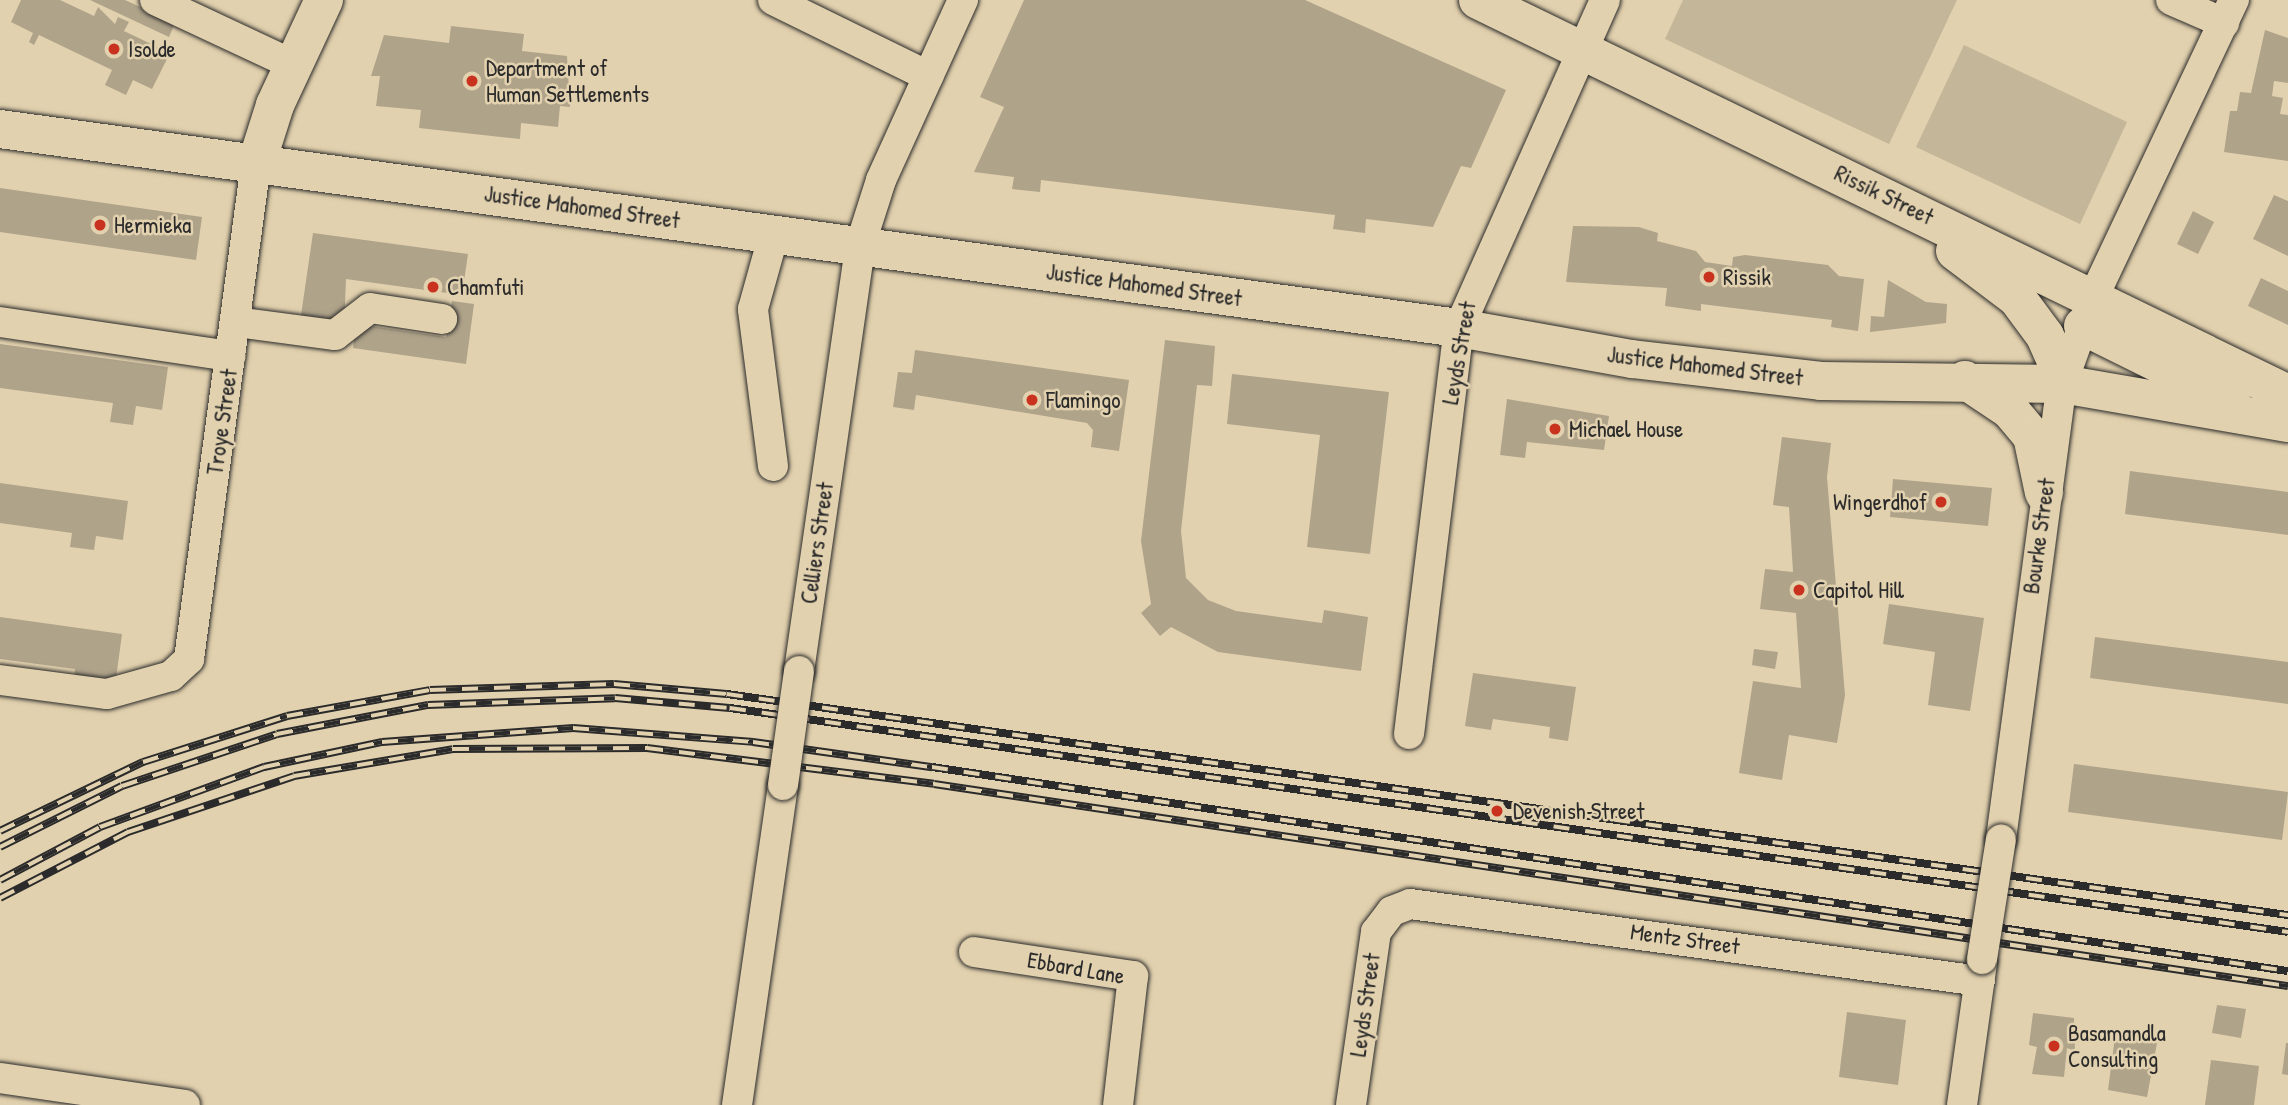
<!DOCTYPE html>
<style>
body{margin:0}
#map{position:relative;width:2288px;height:1105px;overflow:hidden;background:#e2d1ae;font-family:"Patrick Hand",sans-serif}
div>[style]{position:absolute}
.green>*{inset:0;background:#c4b699}
.building>*{inset:0;background:#afa38a}
.roads{filter:drop-shadow(0 0 2px #2b2b2b) drop-shadow(0 0 2px #2b2b2b)}
.minor>*{height:30px;margin:-15px;padding:0 15px;transform-origin:15px;border-radius:15px;background:#e2d1ae}
.major>*{height:38px;margin:-19px;padding:0 19px;transform-origin:19px;border-radius:19px;background:#e2d1ae}
.rail>*{height:8px;margin-top:-4px;transform-origin:0;background:repeating-linear-gradient(90deg,#e2d1ae 0 16px,#2b2b2b 0 32px);box-sizing:border-box;border-block:2px solid #2b2b2b}
.bridges{filter:drop-shadow(0 0 2px #2b2b2b) drop-shadow(0 0 2px #2b2b2b)}
.minor-bridge>*{height:30px;margin:-15px;padding:0 15px;transform-origin:15px;border-radius:15px;background:#e2d1ae}
.dots>*{width:19px;height:19px;translate:-50% -50%;box-sizing:border-box;border:4px solid #e2d1ae;border-radius:50%}
span{translate:-50% -50%;white-space:nowrap;text-align:center;line-height:1.15;-webkit-text-stroke:5px #e2d1ae;paint-order:stroke}
.poi-label{font-size:23px;color:#2b2b2b}
.left{translate:0 -50%;text-align:left}
.right{translate:-100% -50%;text-align:right}
.street-label{font-size:23px;color:#2b2b2b}
</style>
<div id="map">
<div class="green">
<i style="clip-path:polygon(1683px 0,1957px 0,1889px 144px,1665px 39px)"></i>
<i style="clip-path:polygon(1964px 45px,2127px 122px,2080px 224px,1916px 147px)"></i>
</div>
<div class="building">
<i style="clip-path:polygon(21px 0,60px 0,94px 16px,98px 7px,115px 24px,118px 17px,129px 22px,124px 31px,170px 53px,152px 89px,133px 80px,126px 95px,105px 85px,112px 70px,39px 35px,34px 45px,29px 42px,33px 33px,11px 22px)"></i>
<i style="clip-path:polygon(90px 0,125px 0,175px 23px,169px 37px)"></i>
<i style="clip-path:polygon(1024px 0,1305px 0,1506px 90px,1471px 168px,1461px 166px,1433px 227px,1366px 219px,1365px 233px,1333px 229px,1335px 215px,1041px 180px,1040px 192px,1012px 189px,1014px 177px,974px 172px,1004px 107px,980px 97px)"></i>
<i style="clip-path:polygon(451px 26px,524px 34px,522px 51px,567px 56px,570px 107px,560px 106px,558px 127px,521px 123px,520px 139px,419px 128px,421px 110px,376px 106px,380px 76px,371px 76px,384px 35px,449px 43px)"></i>
<i style="clip-path:polygon(2265px 30px,2288px 38px,2288px 83px,2274px 81px,2272px 96px,2283px 98px,2280px 114px,2288px 115px,2288px 161px,2224px 152px,2230px 111px,2237px 111px,2240px 92px,2251px 93px)"></i>
<i style="clip-path:polygon(0 188px,202px 217px,196px 260px,0 232px)"></i>
<i style="clip-path:polygon(2274px 195px,2288px 201px,2288px 256px,2253px 239px)"></i>
<i style="clip-path:polygon(2193px 211px,2214px 222px,2198px 254px,2177px 244px)"></i>
<i style="clip-path:polygon(1573px 226px,1639px 227px,1658px 233px,1657px 241px,1696px 251px,1705px 262px,1732px 266px,1733px 257px,1745px 255px,1828px 265px,1839px 276px,1864px 279px,1858px 331px,1831px 327px,1832px 320px,1701px 304px,1701px 311px,1665px 306px,1667px 288px,1566px 282px)"></i>
<i style="clip-path:polygon(313px 233px,468px 254px,462px 295px,346px 279px,344px 328px,300px 322px)"></i>
<i style="clip-path:polygon(2261px 278px,2288px 291px,2288px 325px,2248px 306px)"></i>
<i style="clip-path:polygon(1888px 280px,1926px 302px,1947px 304px,1946px 323px,1870px 332px,1871px 316px,1884px 317px)"></i>
<i style="clip-path:polygon(452px 301px,474px 304px,466px 364px,353px 348px,356px 324px,446px 337px)"></i>
<i style="clip-path:polygon(1165px 340px,1215px 346px,1212px 386px,1197px 385px,1181px 531px,1186px 578px,1208px 600px,1236px 611px,1322px 623px,1324px 610px,1368px 617px,1361px 671px,1218px 652px,1171px 627px,1160px 636px,1141px 613px,1151px 604px,1141px 541px)"></i>
<i style="clip-path:polygon(0 344px,168px 367px,162px 410px,136px 406px,133px 425px,110px 422px,113px 403px,0 388px)"></i>
<i style="clip-path:polygon(915px 350px,1129px 380px,1119px 451px,1091px 447px,1093px 430px,1087px 423px,916px 395px,914px 410px,893px 407px,898px 372px,912px 373px)"></i>
<i style="clip-path:polygon(1232px 374px,1389px 392px,1370px 554px,1307px 547px,1320px 435px,1227px 424px)"></i>
<i style="clip-path:polygon(1507px 399px,1609px 416px,1604px 450px,1527px 442px,1525px 458px,1500px 455px)"></i>
<i style="clip-path:polygon(1782px 437px,1831px 443px,1827px 477px,1845px 695px,1837px 743px,1789px 735px,1782px 780px,1739px 773px,1753px 681px,1801px 688px,1796px 613px,1760px 609px,1765px 569px,1793px 572px,1789px 507px,1773px 505px)"></i>
<i style="clip-path:polygon(2130px 471px,2288px 492px,2288px 535px,2125px 514px)"></i>
<i style="clip-path:polygon(1893px 479px,1992px 488px,1988px 526px,1890px 517px)"></i>
<i style="clip-path:polygon(0 483px,128px 501px,123px 540px,96px 536px,94px 550px,70px 547px,72px 533px,0 523px)"></i>
<i style="clip-path:polygon(1889px 604px,1984px 618px,1970px 711px,1928px 705px,1935px 652px,1883px 644px)"></i>
<i style="clip-path:polygon(0 617px,122px 634px,115px 686px,74px 680px,75px 669px,0 659px)"></i>
<i style="clip-path:polygon(2095px 637px,2288px 662px,2288px 704px,2090px 678px)"></i>
<i style="clip-path:polygon(1754px 649px,1778px 652px,1775px 669px,1752px 665px)"></i>
<i style="clip-path:polygon(1473px 673px,1576px 687px,1568px 741px,1549px 738px,1550px 727px,1493px 719px,1491px 730px,1465px 726px)"></i>
<i style="clip-path:polygon(2074px 764px,2288px 792px,2282px 840px,2068px 812px)"></i>
<i style="clip-path:polygon(2217px 1005px,2246px 1009px,2241px 1038px,2212px 1033px)"></i>
<i style="clip-path:polygon(1847px 1012px,1906px 1020px,1898px 1085px,1839px 1077px)"></i>
<i style="clip-path:polygon(2033px 1013px,2074px 1018px,2075px 1051px,2067px 1048px,2064px 1077px,2032px 1074px,2037px 1047px,2029px 1045px)"></i>
<i style="clip-path:polygon(2128px 1031px,2157px 1043px,2147px 1097px,2108px 1090px,2115px 1037px,2127px 1038px)"></i>
<i style="clip-path:polygon(2286px 1043px,2288px 1043px,2288px 1075px,2282px 1074px)"></i>
<i style="clip-path:polygon(2211px 1060px,2259px 1066px,2254px 1105px,2205px 1105px)"></i>
</div>
<div class="roads">
<div class="minor">
<i style="left:155px;top:0;width:153px;rotate:25.1deg"></i>
<i style="left:773px;top:0;width:173px;rotate:26.1deg"></i>
<i style="left:2171px;top:0;width:58px;rotate:23.5deg"></i>
<i style="left:0;top:322px;width:233px;rotate:8.4deg"></i>
<i style="left:236px;top:322px;width:100px;rotate:7.5deg"></i>
<i style="left:335px;top:335px;width:44px;rotate:-37.6deg"></i>
<i style="left:370px;top:308px;width:73px;rotate:8.7deg"></i>
<i style="left:773px;top:466px;width:158px;rotate:-97.3deg"></i>
<i style="left:753px;top:309px;width:78px;rotate:-74.4deg"></i>
<i style="left:799px;top:671px;width:429px;rotate:-81.8deg"></i>
<i style="left:860px;top:246px;width:69px;rotate:-72.3deg"></i>
<i style="left:881px;top:180px;width:198px;rotate:-65.5deg"></i>
<i style="left:0;top:680px;width:108px;rotate:7.5deg"></i>
<i style="left:107px;top:694px;width:66px;rotate:-15.7deg"></i>
<i style="left:171px;top:676px;width:25px;rotate:-43deg"></i>
<i style="left:189px;top:659px;width:499px;rotate:-82.3deg"></i>
<i style="left:1409px;top:734px;width:409px;rotate:-83deg"></i>
<i style="left:1459px;top:328px;width:359px;rotate:-66deg"></i>
<i style="left:2001px;top:839px;width:459px;rotate:-82.4deg"></i>
<i style="left:2062px;top:384px;width:91px;rotate:-70.2deg"></i>
<i style="left:2093px;top:298px;width:330px;rotate:-64.7deg"></i>
<i style="left:974px;top:952px;width:161px;rotate:8.6deg"></i>
<i style="left:1133px;top:976px;width:130px;rotate:96.6deg"></i>
<i style="left:0;top:1078px;width:187px;rotate:8.3deg"></i>
<i style="left:737px;top:1105px;width:323px;rotate:-81.8deg"></i>
<i style="left:1351px;top:1105px;width:175px;rotate:-81.8deg"></i>
<i style="left:1376px;top:932px;width:26px;rotate:-53deg"></i>
<i style="left:1392px;top:911px;width:19px;rotate:-21deg"></i>
<i style="left:1410px;top:904px;width:575px;rotate:7.69deg"></i>
<i style="left:1962px;top:1105px;width:143px;rotate:-82deg"></i>
</div>
<div class="major">
<i style="left:1478px;top:0;width:901px;rotate:25.94deg"></i>
<i style="left:0;top:129px;width:1473px;rotate:7.77deg"></i>
<i style="left:1459px;top:328px;width:176px;rotate:10.2deg"></i>
<i style="left:1632px;top:359px;width:190px;rotate:6.6deg"></i>
<i style="left:1821px;top:381px;width:241px;rotate:0.7deg"></i>
<i style="left:2062px;top:384px;width:229px;rotate:9.8deg"></i>
<i style="left:256px;top:165px;width:63px;rotate:-72.4deg"></i>
<i style="left:275px;top:105px;width:116px;rotate:-65deg"></i>
<i style="left:1955px;top:251px;width:78px;rotate:37.2deg"></i>
<i style="left:2017px;top:298px;width:47px;rotate:53.6deg"></i>
<i style="left:2045px;top:336px;width:47px;rotate:66.2deg"></i>
<i style="left:2083px;top:326px;width:165px;rotate:26.3deg"></i>
<i style="left:1965px;top:380px;width:54px;rotate:33.7deg"></i>
<i style="left:2010px;top:410px;width:34px;rotate:50deg"></i>
<i style="left:2032px;top:436px;width:58px;rotate:78.1deg"></i>
</div>
</div>
<div class="rail">
<i style="left:0;top:831px;width:159px;rotate:-25.8deg"></i>
<i style="left:143px;top:762px;width:151px;rotate:-17.7deg"></i>
<i style="left:287px;top:716px;width:145px;rotate:-10.3deg"></i>
<i style="left:430px;top:690px;width:184px;rotate:-1.9deg"></i>
<i style="left:614px;top:684px;width:113px;rotate:5.1deg"></i>
<i style="left:727px;top:694px;width:1577px;rotate:8.06deg"></i>
<i style="left:0;top:847px;width:136px;rotate:-26.6deg"></i>
<i style="left:122px;top:786px;width:163px;rotate:-18.5deg"></i>
<i style="left:277px;top:734px;width:154px;rotate:-10.9deg"></i>
<i style="left:428px;top:705px;width:187px;rotate:-2.1deg"></i>
<i style="left:615px;top:698px;width:115px;rotate:5deg"></i>
<i style="left:730px;top:708px;width:1574px;rotate:8.18deg"></i>
<i style="left:0;top:880px;width:113px;rotate:-27.9deg"></i>
<i style="left:100px;top:827px;width:175px;rotate:-20.1deg"></i>
<i style="left:264px;top:767px;width:121px;rotate:-12deg"></i>
<i style="left:382px;top:742px;width:192px;rotate:-4.2deg"></i>
<i style="left:573px;top:728px;width:181px;rotate:4.4deg"></i>
<i style="left:753px;top:742px;width:181px;rotate:8deg"></i>
<i style="left:932px;top:767px;width:1371px;rotate:8.56deg"></i>
<i style="left:0;top:898px;width:144px;rotate:-27.3deg"></i>
<i style="left:128px;top:832px;width:175px;rotate:-18.6deg"></i>
<i style="left:294px;top:776px;width:161px;rotate:-9.6deg"></i>
<i style="left:453px;top:749px;width:194px;rotate:-0.3deg"></i>
<i style="left:647px;top:748px;width:289px;rotate:7.1deg"></i>
<i style="left:934px;top:784px;width:1369px;rotate:8.49deg"></i>
</div>
<div class="bridges">
<div class="minor-bridge">
<i style="left:783px;top:785px;width:115px;rotate:-82deg"></i>
<i style="left:1982px;top:959px;width:121px;rotate:-81deg"></i>
</div>
</div>
<div class="dots">
<i style="left:114px;top:49px;background:#c8321e"></i>
<i style="left:472px;top:81px;background:#c8321e"></i>
<i style="left:100px;top:225px;background:#c8321e"></i>
<i style="left:1709px;top:277px;background:#c8321e"></i>
<i style="left:433px;top:287px;background:#c8321e"></i>
<i style="left:1032px;top:400px;background:#c8321e"></i>
<i style="left:1555px;top:429px;background:#c8321e"></i>
<i style="left:1941px;top:502px;background:#c8321e"></i>
<i style="left:1799px;top:590px;background:#c8321e"></i>
<i style="left:1497px;top:811px;background:#c8321e"></i>
<i style="left:2054px;top:1046px;background:#c8321e"></i>
</div>
<div class="poi-label">
<span class="left" style="left:128px;top:49px">Isolde</span>
<span class="left" style="left:486px;top:81px">Department of<br>Human Settlements</span>
<span class="left" style="left:114px;top:225px">Hermieka</span>
<span class="left" style="left:1723px;top:277px">Rissik</span>
<span class="left" style="left:447px;top:287px">Chamfuti</span>
<span class="left" style="left:1046px;top:400px">Flamingo</span>
<span class="left" style="left:1569px;top:429px">Michael House</span>
<span class="right" style="left:1927px;top:502px">Wingerdhof</span>
<span class="left" style="left:1813px;top:590px">Capitol Hill</span>
<span class="left" style="left:1513px;top:811px">Devenish Street</span>
<span class="left" style="left:2068px;top:1046px">Basamandla<br>Consulting</span>
</div>
<div class="street-label">
<span style="left:1884px;top:195px;rotate:26deg">Rissik Street</span>
<span style="left:582px;top:207px;rotate:8deg">Justice Mahomed Street</span>
<span style="left:1144px;top:285px;rotate:8deg">Justice Mahomed Street</span>
<span style="left:1459px;top:353px;rotate:-80deg">Leyds Street</span>
<span style="left:1705px;top:366px;rotate:7deg">Justice Mahomed Street</span>
<span style="left:222px;top:422px;rotate:-82deg">Troye Street</span>
<span style="left:2039px;top:536px;rotate:-82deg">Bourke Street</span>
<span style="left:817px;top:543px;rotate:-82deg">Celliers Street</span>
<span style="left:1685px;top:939px;rotate:8deg">Mentz Street</span>
<span style="left:1076px;top:968px;rotate:10deg">Ebbard Lane</span>
<span style="left:1365px;top:1005px;rotate:-82deg">Leyds Street</span>
</div>
</div>
